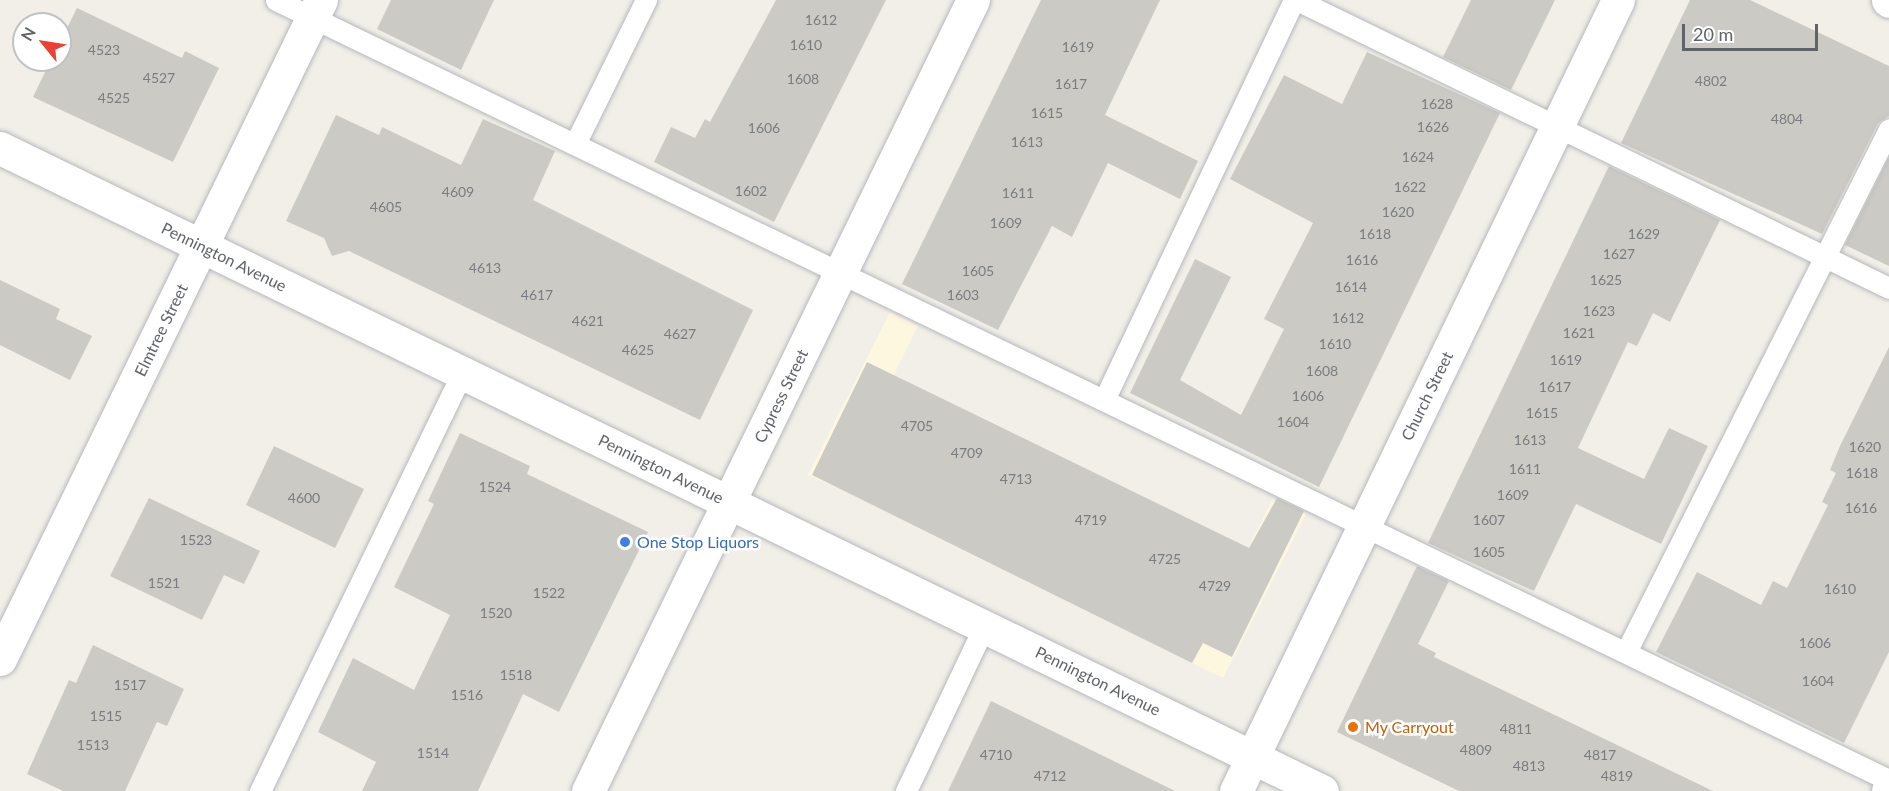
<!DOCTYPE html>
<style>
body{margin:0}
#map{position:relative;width:1889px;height:791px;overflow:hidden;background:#f1efe8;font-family:Lato,sans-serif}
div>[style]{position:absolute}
.commercial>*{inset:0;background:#fef7e0}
.building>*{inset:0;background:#cccac5}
.roads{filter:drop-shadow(0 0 2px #b5b8bc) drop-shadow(0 0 2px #b5b8bc)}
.lane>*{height:21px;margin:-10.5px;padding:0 10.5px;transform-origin:10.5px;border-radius:10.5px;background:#fff}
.street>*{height:33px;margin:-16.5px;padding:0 16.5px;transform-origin:16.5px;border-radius:16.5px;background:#fff}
.secondary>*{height:33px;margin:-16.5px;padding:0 16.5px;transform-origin:16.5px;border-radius:16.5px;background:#fff}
.dots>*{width:16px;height:16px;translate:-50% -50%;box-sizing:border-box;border:3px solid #fff;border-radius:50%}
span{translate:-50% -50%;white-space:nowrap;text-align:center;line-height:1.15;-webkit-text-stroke:5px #fff;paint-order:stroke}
.number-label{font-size:14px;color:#7a7d7f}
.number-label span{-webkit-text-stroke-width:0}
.street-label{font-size:16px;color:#5f6368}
.shop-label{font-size:16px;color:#366cbe}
.left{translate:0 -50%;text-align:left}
.food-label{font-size:16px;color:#c56008}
.north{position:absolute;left:12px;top:12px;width:60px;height:60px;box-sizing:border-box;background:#fff;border:2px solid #bfc1c3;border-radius:50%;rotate:300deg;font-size:16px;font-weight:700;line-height:24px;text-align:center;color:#5f6368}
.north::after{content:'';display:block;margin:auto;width:21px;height:27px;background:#ea4335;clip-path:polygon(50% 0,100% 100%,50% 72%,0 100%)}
.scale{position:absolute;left:1682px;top:24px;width:136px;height:27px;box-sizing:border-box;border:3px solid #5f6368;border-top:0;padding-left:8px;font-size:18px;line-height:21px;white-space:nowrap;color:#5f6368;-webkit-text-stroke:4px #fff;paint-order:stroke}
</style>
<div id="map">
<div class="commercial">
<i style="clip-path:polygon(890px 312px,918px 326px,838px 488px,808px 475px)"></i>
<i style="clip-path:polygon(1272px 500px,1306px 514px,1223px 678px,1192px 663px)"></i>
</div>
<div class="building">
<i style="clip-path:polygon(391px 0,494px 0,461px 70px,377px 29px)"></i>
<i style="clip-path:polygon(776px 0,886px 0,774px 222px,654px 162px,671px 127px,695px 138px,705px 119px,710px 122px)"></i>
<i style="clip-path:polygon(1041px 0,1160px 0,1105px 115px,1198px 161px,1180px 199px,1108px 163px,1072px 237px,1052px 226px,998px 330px,902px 284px)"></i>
<i style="clip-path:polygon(1471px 0,1555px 0,1511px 90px,1443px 57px)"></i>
<i style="clip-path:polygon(1690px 0,1750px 0,1889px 66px,1889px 116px,1878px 123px,1822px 234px,1621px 143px)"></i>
<i style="clip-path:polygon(77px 8px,182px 58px,185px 51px,219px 68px,173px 162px,33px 97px,51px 60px,60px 60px,60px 42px)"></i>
<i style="clip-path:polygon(1367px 52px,1500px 113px,1319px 487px,1130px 393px,1195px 259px,1231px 277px,1180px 380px,1241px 415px,1284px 329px,1264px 319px,1313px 223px,1230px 179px,1284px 75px,1342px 104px)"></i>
<i style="clip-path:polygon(336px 115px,379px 135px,382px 127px,461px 165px,483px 119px,555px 151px,533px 200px,753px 310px,700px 420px,349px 251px,332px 256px,324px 238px,286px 221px)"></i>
<i style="clip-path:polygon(1889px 157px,1889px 266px,1845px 245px)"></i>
<i style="clip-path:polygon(1609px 166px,1720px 220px,1670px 322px,1653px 313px,1637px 346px,1628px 342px,1578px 448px,1644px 479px,1669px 428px,1708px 446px,1661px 544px,1576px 504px,1534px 591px,1428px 543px)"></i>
<i style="clip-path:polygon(0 280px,60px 309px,56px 319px,92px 336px,70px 380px,0 345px)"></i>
<i style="clip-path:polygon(1889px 347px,1889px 652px,1844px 743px,1656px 652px,1697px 572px,1761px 605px,1773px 581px,1787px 588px,1828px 505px,1822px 502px,1836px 473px,1830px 470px,1840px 446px)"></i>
<i style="clip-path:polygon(867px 362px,1249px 548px,1277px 498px,1304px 511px,1232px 657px,1203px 643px,1192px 663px,812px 475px)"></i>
<i style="clip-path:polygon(460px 433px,530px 466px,527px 474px,648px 532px,559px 712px,523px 694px,478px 791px,362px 791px,376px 762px,318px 732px,353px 658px,414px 690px,450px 615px,394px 587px,434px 504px,428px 501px)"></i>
<i style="clip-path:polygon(274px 446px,364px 489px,335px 548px,246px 505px)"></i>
<i style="clip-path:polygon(149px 498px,260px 551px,244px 584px,224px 575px,202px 620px,110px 576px)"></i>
<i style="clip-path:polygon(1417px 566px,1449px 581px,1418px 644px,1436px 653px,1434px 657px,1713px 791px,1459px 791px,1337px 732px)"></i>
<i style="clip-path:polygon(93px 645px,184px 689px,167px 726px,157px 722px,125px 791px,63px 791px,27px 774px,69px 680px,76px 683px)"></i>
<i style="clip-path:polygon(991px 701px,1175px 791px,948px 791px)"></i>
</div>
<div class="roads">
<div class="lane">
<i style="left:276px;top:0;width:1792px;rotate:25.81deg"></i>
<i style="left:1297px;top:0;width:658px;rotate:25.94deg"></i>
<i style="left:575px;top:144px;width:161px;rotate:-63.8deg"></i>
<i style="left:1104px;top:400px;width:443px;rotate:-64.6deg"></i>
<i style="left:1626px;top:652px;width:585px;rotate:-63.3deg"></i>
<i style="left:260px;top:791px;width:464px;rotate:-64.2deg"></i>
<i style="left:906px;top:791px;width:184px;rotate:-64.6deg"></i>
</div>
<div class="street">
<i style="left:0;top:659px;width:733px;rotate:-64.03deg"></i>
<i style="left:588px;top:791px;width:880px;rotate:-64.05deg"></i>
<i style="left:1888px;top:791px;width:1px;rotate:-45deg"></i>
</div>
<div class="secondary">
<i style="left:1888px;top:0;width:1px;rotate:45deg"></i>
<i style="left:0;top:148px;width:1470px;rotate:25.94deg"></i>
<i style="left:1236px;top:791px;width:878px;rotate:-64.22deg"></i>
</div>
</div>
<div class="dots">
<i style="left:625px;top:542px;background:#3f7fe0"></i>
<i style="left:1353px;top:727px;background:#e8710a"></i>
</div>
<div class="number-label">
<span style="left:821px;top:20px">1612</span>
<span style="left:806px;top:45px">1610</span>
<span style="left:1078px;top:47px">1619</span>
<span style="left:104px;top:50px">4523</span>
<span style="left:159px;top:78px">4527</span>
<span style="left:803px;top:79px">1608</span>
<span style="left:1711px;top:81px">4802</span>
<span style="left:1071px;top:84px">1617</span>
<span style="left:114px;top:98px">4525</span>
<span style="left:1437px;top:104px">1628</span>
<span style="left:1047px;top:113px">1615</span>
<span style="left:1787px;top:119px">4804</span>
<span style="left:1433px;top:127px">1626</span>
<span style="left:764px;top:128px">1606</span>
<span style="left:1027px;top:142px">1613</span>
<span style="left:1418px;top:157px">1624</span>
<span style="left:1410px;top:187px">1622</span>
<span style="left:751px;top:191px">1602</span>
<span style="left:458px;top:192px">4609</span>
<span style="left:1018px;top:193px">1611</span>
<span style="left:386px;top:207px">4605</span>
<span style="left:1398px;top:212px">1620</span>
<span style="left:1006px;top:223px">1609</span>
<span style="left:1375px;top:234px">1618</span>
<span style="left:1644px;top:234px">1629</span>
<span style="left:1619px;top:254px">1627</span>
<span style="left:1362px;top:260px">1616</span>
<span style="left:485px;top:268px">4613</span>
<span style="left:978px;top:271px">1605</span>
<span style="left:1606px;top:280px">1625</span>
<span style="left:1351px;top:287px">1614</span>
<span style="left:537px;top:295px">4617</span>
<span style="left:963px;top:295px">1603</span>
<span style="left:1599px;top:311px">1623</span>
<span style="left:1348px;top:318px">1612</span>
<span style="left:588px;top:321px">4621</span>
<span style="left:1579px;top:333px">1621</span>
<span style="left:680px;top:334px">4627</span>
<span style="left:1335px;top:344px">1610</span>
<span style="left:638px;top:350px">4625</span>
<span style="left:1566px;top:360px">1619</span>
<span style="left:1322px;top:371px">1608</span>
<span style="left:1555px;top:387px">1617</span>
<span style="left:1308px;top:396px">1606</span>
<span style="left:1542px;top:413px">1615</span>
<span style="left:1293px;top:422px">1604</span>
<span style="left:917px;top:426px">4705</span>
<span style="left:1530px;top:440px">1613</span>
<span style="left:1865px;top:447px">1620</span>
<span style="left:967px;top:453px">4709</span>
<span style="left:1525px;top:469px">1611</span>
<span style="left:1862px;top:473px">1618</span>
<span style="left:1016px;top:479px">4713</span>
<span style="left:495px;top:487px">1524</span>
<span style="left:1513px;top:495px">1609</span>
<span style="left:304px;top:498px">4600</span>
<span style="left:1861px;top:508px">1616</span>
<span style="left:1091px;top:520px">4719</span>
<span style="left:1489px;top:520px">1607</span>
<span style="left:196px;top:540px">1523</span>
<span style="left:1489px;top:552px">1605</span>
<span style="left:1165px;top:559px">4725</span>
<span style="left:164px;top:583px">1521</span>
<span style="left:1215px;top:586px">4729</span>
<span style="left:1840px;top:589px">1610</span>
<span style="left:549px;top:593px">1522</span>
<span style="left:496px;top:613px">1520</span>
<span style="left:1815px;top:643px">1606</span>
<span style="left:516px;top:675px">1518</span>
<span style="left:1818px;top:681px">1604</span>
<span style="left:130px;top:685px">1517</span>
<span style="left:467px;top:695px">1516</span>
<span style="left:106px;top:716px">1515</span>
<span style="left:1516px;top:729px">4811</span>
<span style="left:93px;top:745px">1513</span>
<span style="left:1476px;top:750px">4809</span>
<span style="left:433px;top:753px">1514</span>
<span style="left:996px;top:755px">4710</span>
<span style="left:1600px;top:755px">4817</span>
<span style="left:1529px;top:766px">4813</span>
<span style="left:1050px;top:776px">4712</span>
<span style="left:1617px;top:776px">4819</span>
</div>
<div class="street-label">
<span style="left:224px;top:257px;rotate:26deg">Pennington Avenue</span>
<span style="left:161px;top:330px;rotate:-64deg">Elmtree Street</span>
<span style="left:781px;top:396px;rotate:-64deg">Cypress Street</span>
<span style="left:1427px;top:396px;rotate:-64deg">Church Street</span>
<span style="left:661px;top:469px;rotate:26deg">Pennington Avenue</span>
<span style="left:1098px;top:681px;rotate:26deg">Pennington Avenue</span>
</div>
<div class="shop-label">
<span class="left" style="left:637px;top:542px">One Stop Liquors</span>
</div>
<div class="food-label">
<span class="left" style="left:1365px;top:727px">My Carryout</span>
</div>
<div class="north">N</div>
<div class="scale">20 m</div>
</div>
